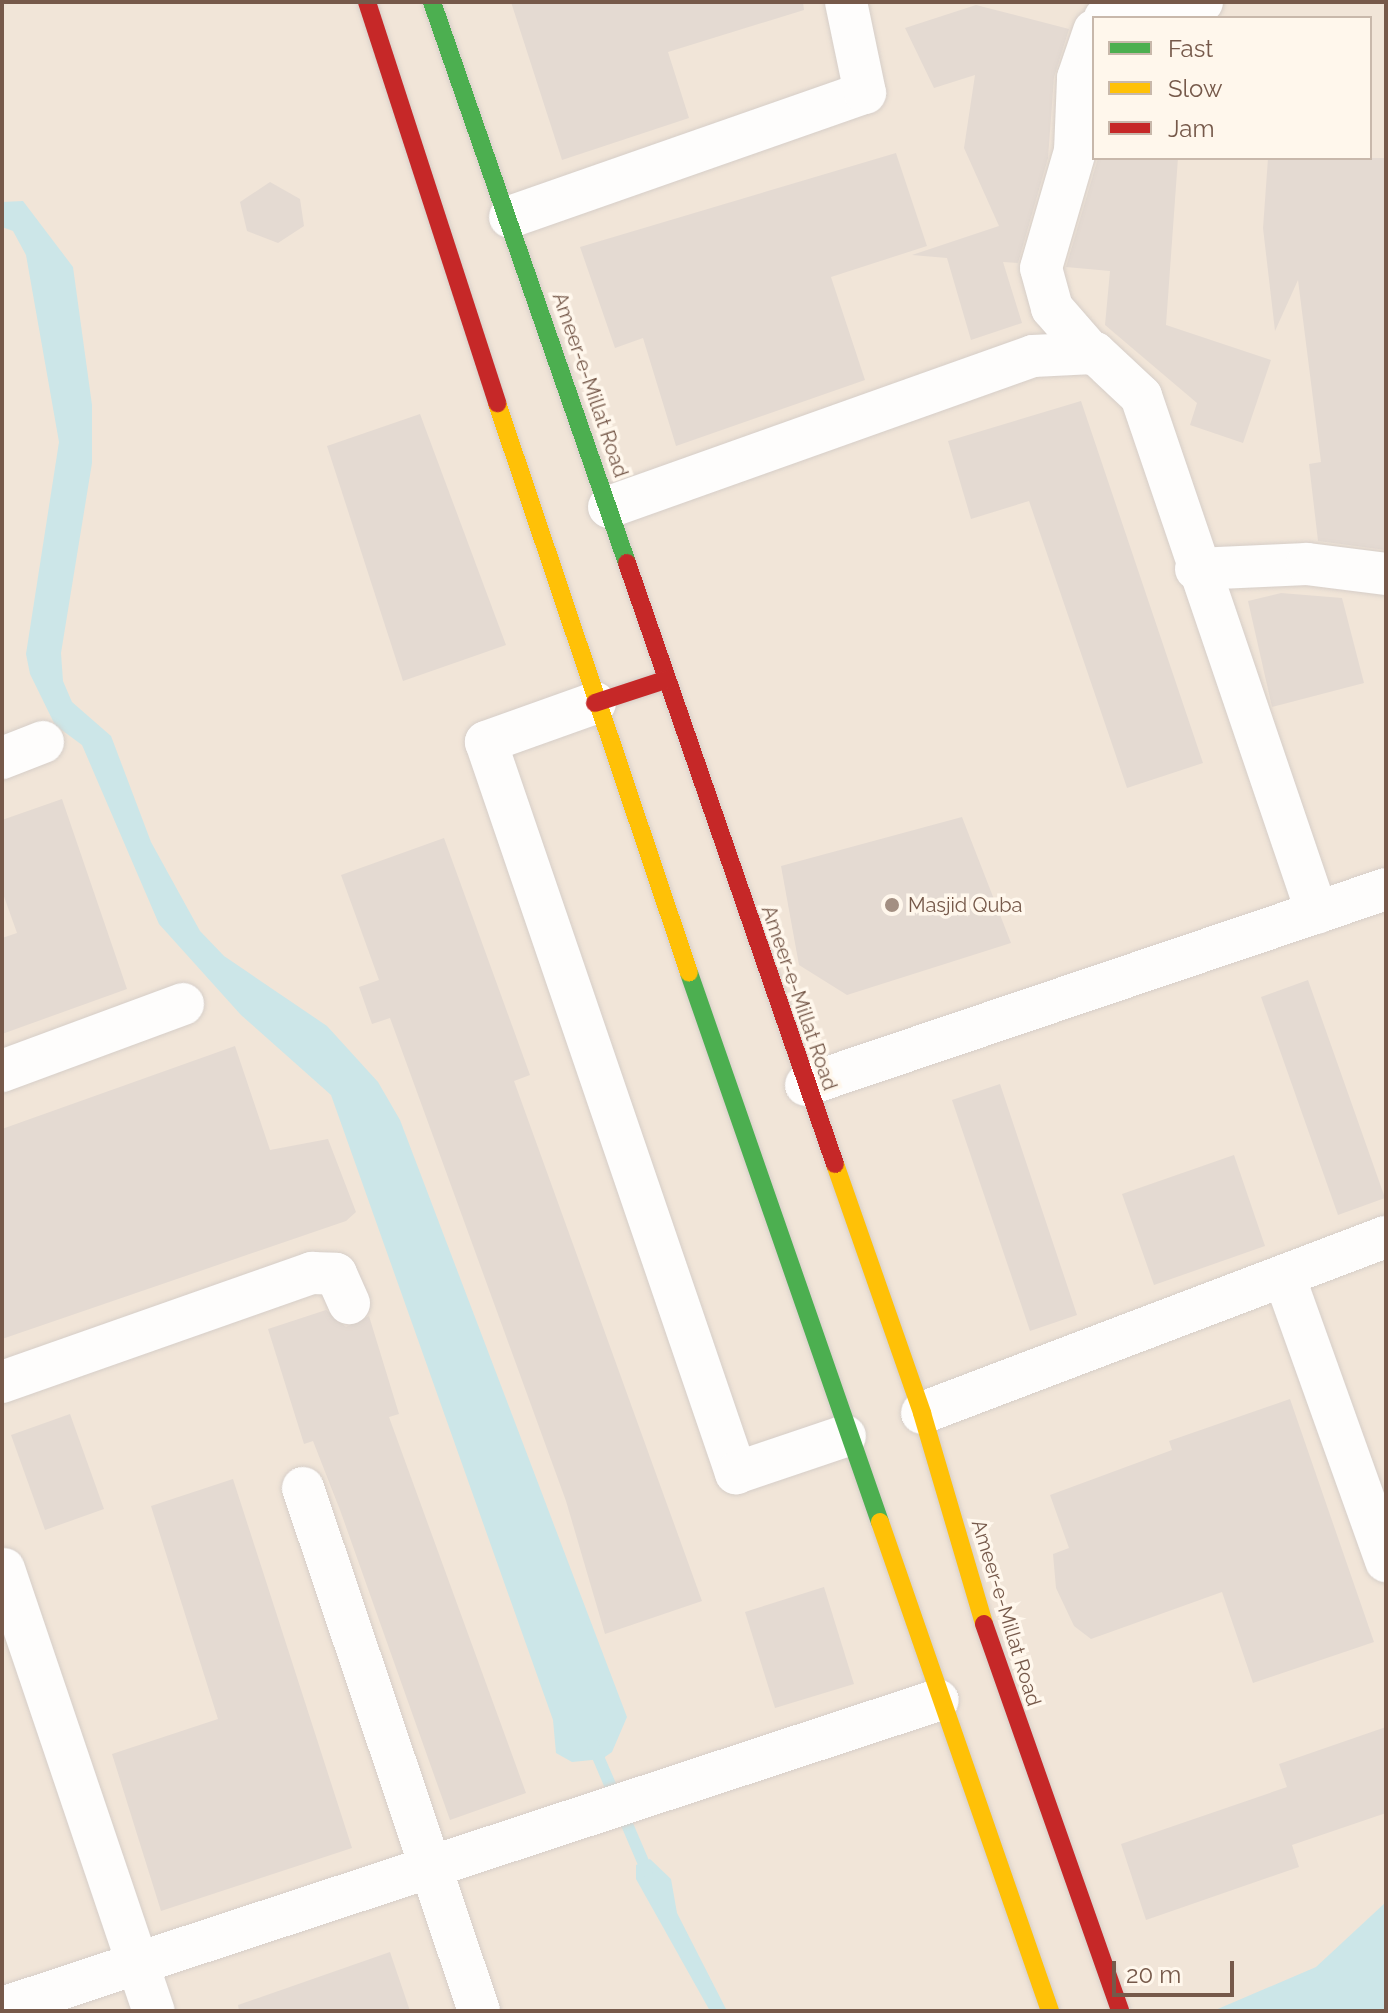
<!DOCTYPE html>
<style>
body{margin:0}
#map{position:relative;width:1388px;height:2013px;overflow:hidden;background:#f7f2eb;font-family:Raleway,sans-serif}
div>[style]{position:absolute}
.residential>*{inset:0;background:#f1e5d8}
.water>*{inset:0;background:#cce6e8}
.stream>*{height:12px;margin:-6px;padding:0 6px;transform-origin:6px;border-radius:6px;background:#cce6e8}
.building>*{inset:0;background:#e4dad2}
.roads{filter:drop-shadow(0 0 2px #d6cec8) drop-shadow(0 0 2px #d6cec8)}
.street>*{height:42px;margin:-21px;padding:0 21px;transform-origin:21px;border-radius:21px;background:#fefdfc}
.fast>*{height:18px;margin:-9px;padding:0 9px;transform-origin:9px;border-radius:9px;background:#4caf50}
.slow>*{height:18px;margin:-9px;padding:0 9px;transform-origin:9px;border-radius:9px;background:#ffc107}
.jam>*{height:18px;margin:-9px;padding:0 9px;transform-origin:9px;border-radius:9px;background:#c62828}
.dots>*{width:22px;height:22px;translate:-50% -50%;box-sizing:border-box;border:4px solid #fff7ec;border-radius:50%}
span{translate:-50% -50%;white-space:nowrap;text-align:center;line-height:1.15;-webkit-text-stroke:7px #fff7ec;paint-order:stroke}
.street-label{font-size:20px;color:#76594a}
.poi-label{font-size:20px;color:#76594a}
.left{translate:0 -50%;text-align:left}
.frame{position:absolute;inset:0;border:4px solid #76594a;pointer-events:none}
.legend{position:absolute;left:1092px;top:16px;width:280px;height:144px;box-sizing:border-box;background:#fff7ec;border:2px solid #c8b8ab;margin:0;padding:10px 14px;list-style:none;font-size:24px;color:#76594a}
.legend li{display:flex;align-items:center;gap:16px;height:40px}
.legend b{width:40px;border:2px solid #c8b8ab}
.scale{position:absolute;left:1112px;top:1961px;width:122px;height:36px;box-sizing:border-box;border:4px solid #76594a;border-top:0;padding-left:10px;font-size:24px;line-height:28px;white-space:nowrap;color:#76594a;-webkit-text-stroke:6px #fff7ec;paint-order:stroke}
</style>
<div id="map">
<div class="residential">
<i style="clip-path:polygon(evenodd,2px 2px,1386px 2px,1386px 2011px,2px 2011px,2px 2px,1094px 18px,1370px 18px,1370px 158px,1094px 158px,1094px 18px)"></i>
</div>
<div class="water">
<i style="clip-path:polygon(23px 201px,73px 267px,92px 405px,92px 463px,61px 653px,63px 681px,72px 702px,111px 736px,151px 842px,200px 931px,224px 956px,327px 1026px,378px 1082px,400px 1120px,627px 1717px,612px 1752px,602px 1759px,572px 1762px,556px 1753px,553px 1720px,331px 1095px,241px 1015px,159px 924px,82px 745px,55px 725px,30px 674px,26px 654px,59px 442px,26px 255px,13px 231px,2px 227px,2px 202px)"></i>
<i style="clip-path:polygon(650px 1859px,671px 1879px,677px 1913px,727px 2011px,710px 2011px,636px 1879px,636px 1865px)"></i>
<i style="clip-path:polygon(1386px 1902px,1386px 2011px,1213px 2011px,1316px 1967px)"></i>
</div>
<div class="stream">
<i style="left:593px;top:1745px;width:137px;rotate:66.8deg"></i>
</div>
<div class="building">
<i style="clip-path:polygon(511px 2px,803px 2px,804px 10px,668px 52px,689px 118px,562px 160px)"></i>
<i style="clip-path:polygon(976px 5px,1069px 29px,1054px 77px,1048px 158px,1018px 263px,1003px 262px,1022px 323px,971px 340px,947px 258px,912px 255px,999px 226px,964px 148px,975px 75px,934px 88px,905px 28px)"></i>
<i style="clip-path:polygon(896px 153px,927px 246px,831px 277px,865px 380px,676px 446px,643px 338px,615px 348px,580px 247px)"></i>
<i style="clip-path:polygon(1098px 158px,1178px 158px,1166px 325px,1271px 360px,1243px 443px,1190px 425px,1197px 403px,1105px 325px,1110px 271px,1066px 267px)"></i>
<i style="clip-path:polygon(1268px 158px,1386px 158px,1386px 550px,1318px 541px,1309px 464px,1321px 462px,1298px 280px,1275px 331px,1263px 228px)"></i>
<i style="clip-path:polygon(270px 182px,300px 199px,304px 226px,278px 243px,247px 231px,240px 202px)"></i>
<i style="clip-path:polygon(1081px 401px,1203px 763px,1127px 788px,1029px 501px,971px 519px,948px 441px)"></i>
<i style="clip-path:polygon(420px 414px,506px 645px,403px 681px,327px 446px)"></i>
<i style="clip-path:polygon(1281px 593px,1342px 598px,1364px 683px,1272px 707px,1248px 601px)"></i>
<i style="clip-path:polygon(62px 799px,127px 989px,2px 1034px,2px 938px,17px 933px,2px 891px,2px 820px)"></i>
<i style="clip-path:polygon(962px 817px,1011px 943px,847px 995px,799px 965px,781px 866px)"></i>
<i style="clip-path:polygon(444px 838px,530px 1075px,514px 1081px,702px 1601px,605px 1634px,566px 1501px,390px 1018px,372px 1024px,359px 987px,379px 980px,341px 875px)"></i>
<i style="clip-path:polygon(1308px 980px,1385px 1198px,1338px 1215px,1261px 997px)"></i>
<i style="clip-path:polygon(235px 1046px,270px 1150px,328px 1139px,356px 1212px,346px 1221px,2px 1339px,2px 1129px)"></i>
<i style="clip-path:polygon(1000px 1084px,1077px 1315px,1030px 1331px,952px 1100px)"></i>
<i style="clip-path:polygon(1234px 1155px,1265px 1246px,1154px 1285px,1122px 1194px)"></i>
<i style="clip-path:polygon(326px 1310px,346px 1327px,369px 1316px,399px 1414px,389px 1417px,526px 1793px,450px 1820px,340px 1510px,313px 1441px,304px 1444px,268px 1329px)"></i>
<i style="clip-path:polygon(1290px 1399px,1374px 1642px,1253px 1683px,1222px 1592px,1091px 1639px,1074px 1626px,1056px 1588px,1053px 1554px,1069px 1548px,1050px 1495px,1172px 1450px,1169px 1441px)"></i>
<i style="clip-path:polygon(70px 1414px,104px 1509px,45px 1530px,11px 1435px)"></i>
<i style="clip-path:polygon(233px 1479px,352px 1848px,161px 1911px,112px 1754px,218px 1719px,151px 1506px)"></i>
<i style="clip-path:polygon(824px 1587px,854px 1684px,775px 1708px,745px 1612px)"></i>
<i style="clip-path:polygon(1386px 1727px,1386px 1813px,1292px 1845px,1299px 1867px,1146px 1920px,1121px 1844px,1287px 1787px,1279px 1764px)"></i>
<i style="clip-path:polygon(390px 1952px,410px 2011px,239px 2011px,238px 2005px)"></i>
</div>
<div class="roads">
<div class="street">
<i style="left:1105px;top:18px;width:30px;rotate:-33deg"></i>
<i style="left:1130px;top:2px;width:72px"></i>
<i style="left:510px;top:217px;width:376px;rotate:-19.3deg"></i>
<i style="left:865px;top:93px;width:93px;rotate:-101.8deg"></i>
<i style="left:1092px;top:354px;width:61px;rotate:-131deg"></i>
<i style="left:1052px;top:308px;width:41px;rotate:-105.4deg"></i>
<i style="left:1041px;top:268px;width:122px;rotate:-73.8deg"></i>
<i style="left:1075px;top:151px;width:73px;rotate:-87.6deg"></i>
<i style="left:1078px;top:78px;width:50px;rotate:-71.2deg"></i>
<i style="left:609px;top:507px;width:450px;rotate:-19.6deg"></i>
<i style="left:1033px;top:356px;width:62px;rotate:-2.8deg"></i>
<i style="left:1095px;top:353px;width:63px;rotate:43.1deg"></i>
<i style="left:1141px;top:396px;width:546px;rotate:71.2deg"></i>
<i style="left:1196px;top:569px;width:111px;rotate:-2.6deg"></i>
<i style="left:1307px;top:564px;width:80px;rotate:7.2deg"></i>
<i style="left:595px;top:703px;width:116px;rotate:160.3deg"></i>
<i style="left:486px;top:742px;width:773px;rotate:71.12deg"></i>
<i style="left:736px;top:1473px;width:115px;rotate:-18.7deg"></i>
<i style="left:2px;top:758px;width:44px;rotate:-21.3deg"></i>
<i style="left:2px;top:1071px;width:193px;rotate:-20.3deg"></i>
<i style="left:806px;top:1085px;width:612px;rotate:-18.67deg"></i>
<i style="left:1284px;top:1276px;width:303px;rotate:70.3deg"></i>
<i style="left:2px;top:1382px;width:329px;rotate:-19.4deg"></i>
<i style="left:312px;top:1273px;width:24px;rotate:2deg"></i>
<i style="left:336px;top:1274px;width:32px;rotate:66deg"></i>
<i style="left:922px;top:1413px;width:496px;rotate:-20.8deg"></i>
<i style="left:303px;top:1488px;width:552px;rotate:71.4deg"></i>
<i style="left:4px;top:1569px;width:467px;rotate:71.3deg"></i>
<i style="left:2px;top:2008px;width:985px;rotate:-18.21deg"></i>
</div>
<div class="fast">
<i style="left:432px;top:2px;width:594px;rotate:70.83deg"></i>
<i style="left:689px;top:973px;width:581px;rotate:70.82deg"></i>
</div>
<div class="slow">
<i style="left:497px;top:403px;width:601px;rotate:71.38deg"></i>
<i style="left:835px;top:1164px;width:264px;rotate:70.7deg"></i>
<i style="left:922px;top:1413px;width:220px;rotate:73.6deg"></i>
<i style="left:880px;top:1522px;width:518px;rotate:70.83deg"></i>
</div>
<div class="jam">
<i style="left:367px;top:2px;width:422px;rotate:72deg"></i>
<i style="left:627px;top:563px;width:636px;rotate:70.91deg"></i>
<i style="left:595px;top:703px;width:74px;rotate:-18.2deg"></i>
<i style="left:984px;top:1624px;width:410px;rotate:70.6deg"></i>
</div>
</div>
<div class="dots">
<i style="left:892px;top:905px;background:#a38f82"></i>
</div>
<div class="street-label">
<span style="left:590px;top:385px;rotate:71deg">Ameer-e-Millat Road</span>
<span style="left:799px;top:998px;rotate:71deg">Ameer-e-Millat Road</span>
<span style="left:1006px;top:1613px;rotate:73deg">Ameer-e-Millat Road</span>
</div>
<div class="poi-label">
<span class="left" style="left:908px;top:905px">Masjid Quba</span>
</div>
<div class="frame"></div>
<ul class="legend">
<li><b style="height:10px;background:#4caf50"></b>Fast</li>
<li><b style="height:10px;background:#ffc107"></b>Slow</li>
<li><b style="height:10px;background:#c62828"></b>Jam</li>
</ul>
<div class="scale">20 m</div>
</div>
